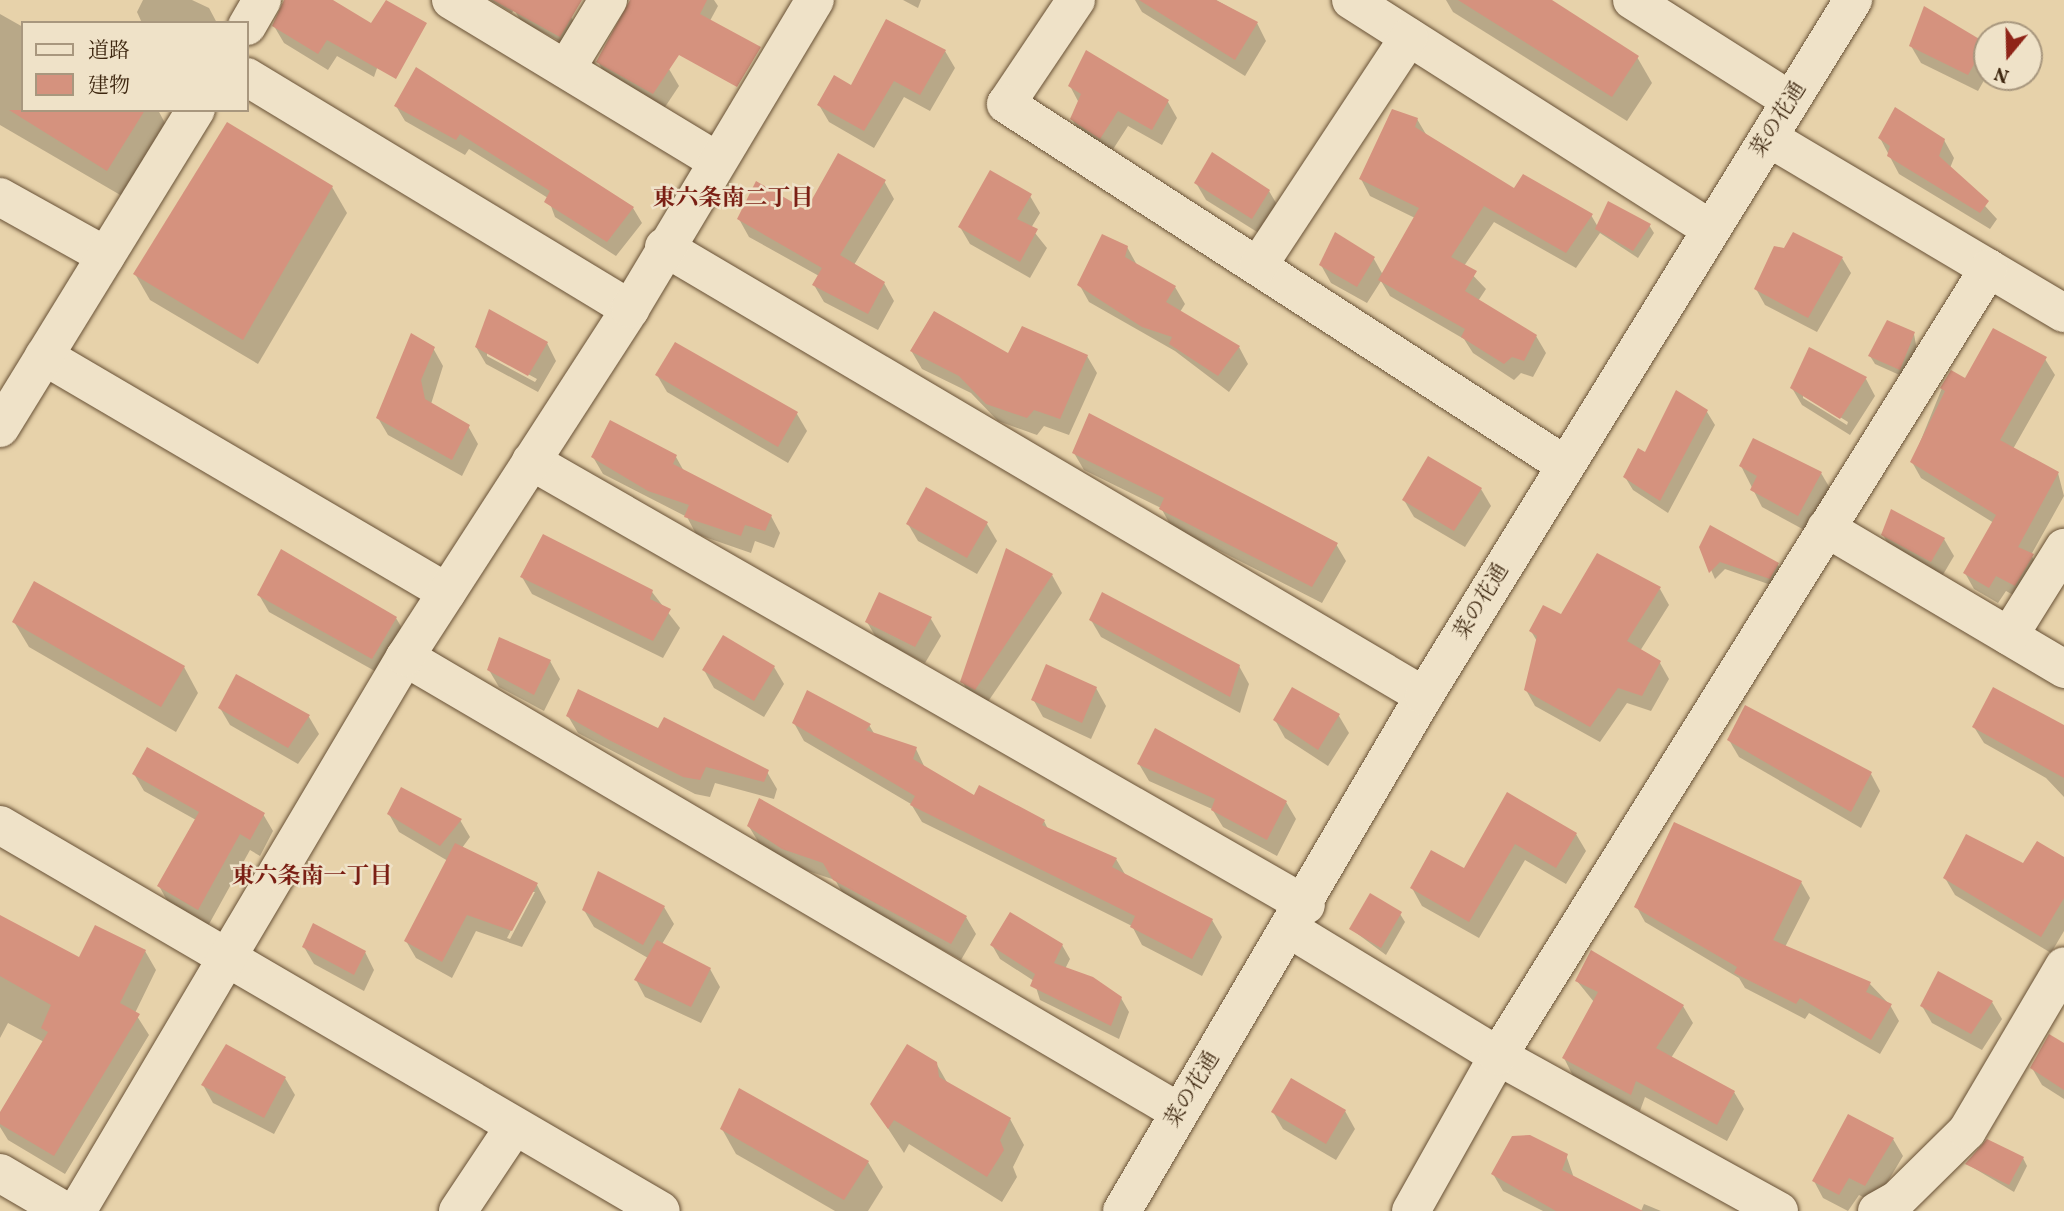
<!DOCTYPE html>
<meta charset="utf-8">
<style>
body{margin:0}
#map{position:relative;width:2064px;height:1211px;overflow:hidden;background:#e7d2aa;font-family:Vollkorn,"Noto Serif JP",serif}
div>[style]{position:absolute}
.shadow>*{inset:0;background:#0003}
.building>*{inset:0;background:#d5927e}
.roads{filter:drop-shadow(0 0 2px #685136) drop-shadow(0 0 2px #685136)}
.minor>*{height:38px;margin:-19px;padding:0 19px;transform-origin:19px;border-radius:19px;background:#efe2c8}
.tertiary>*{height:38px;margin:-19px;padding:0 19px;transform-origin:19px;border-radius:19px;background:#efe2c8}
span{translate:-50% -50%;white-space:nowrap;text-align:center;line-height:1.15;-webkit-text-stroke:5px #efe2c8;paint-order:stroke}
.street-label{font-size:21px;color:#3d260f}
.neighbourhood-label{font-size:23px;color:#7a1f14;font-weight:700}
.legend{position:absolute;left:21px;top:21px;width:228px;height:91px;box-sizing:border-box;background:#efe2c8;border:2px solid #a8977e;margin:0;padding:9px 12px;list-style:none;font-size:21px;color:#3d260f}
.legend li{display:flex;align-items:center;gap:14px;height:35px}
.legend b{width:35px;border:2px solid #a8977e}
.north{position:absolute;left:1973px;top:21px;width:70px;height:70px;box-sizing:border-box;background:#efe2c8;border:2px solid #a8977e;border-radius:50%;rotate:199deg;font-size:19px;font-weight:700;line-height:28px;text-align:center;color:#3d260f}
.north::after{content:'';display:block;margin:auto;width:24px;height:32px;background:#8f2418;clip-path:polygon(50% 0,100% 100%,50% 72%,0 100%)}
</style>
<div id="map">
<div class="shadow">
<i style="clip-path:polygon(143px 0,192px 0,209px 8px,217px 23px,142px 23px,137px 12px)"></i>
<i style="clip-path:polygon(286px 0,330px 0,385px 45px,374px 77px,337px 56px,328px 70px,284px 43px,274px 26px)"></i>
<i style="clip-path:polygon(490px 0,519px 0,512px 13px)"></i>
<i style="clip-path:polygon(524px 0,539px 0,571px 17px,576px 25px,565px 44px,521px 21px,516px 13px)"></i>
<i style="clip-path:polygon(638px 0,714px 0,718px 6px,699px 41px)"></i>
<i style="clip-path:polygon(903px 0,921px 0,918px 8px)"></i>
<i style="clip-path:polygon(1135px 0,1216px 0,1257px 23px,1266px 41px,1245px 76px,1142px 12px)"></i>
<i style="clip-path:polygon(1446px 0,1549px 0,1637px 57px,1652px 83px,1627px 121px,1453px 12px)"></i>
<i style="clip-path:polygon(0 14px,23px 27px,23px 110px,158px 110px,166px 125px,122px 196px,0 125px)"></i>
<i style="clip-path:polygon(1985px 44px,1987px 75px,1978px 91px,1921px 63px,1911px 46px)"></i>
<i style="clip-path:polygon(945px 51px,955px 68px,930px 111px,904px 97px,874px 148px,829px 122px,819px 105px)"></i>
<i style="clip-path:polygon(598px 62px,669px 69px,679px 86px,663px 110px,608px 79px)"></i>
<i style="clip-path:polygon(1070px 86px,1168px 102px,1177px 118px,1162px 145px,1128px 126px,1110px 154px,1081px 135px,1072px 119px,1079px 103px)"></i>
<i style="clip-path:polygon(396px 106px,633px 208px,642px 223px,616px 256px,555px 217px,548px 198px,469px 149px,465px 155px,405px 121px)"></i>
<i style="clip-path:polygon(1417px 119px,1427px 136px,1515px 190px,1591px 215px,1598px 227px,1649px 225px,1654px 233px,1638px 258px,1600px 233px,1576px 268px,1494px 222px,1464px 266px,1486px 289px,1478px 301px,1536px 336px,1546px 353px,1533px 377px,1521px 373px,1514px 380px,1473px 353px,1464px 339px,1390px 296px,1381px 281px,1367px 303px,1331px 283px,1321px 265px,1336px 234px,1374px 259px,1383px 275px,1415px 218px,1370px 196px,1361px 179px)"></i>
<i style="clip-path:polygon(1880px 138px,1944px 140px,1954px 158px,1950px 168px,1997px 219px,1990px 229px,1899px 174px)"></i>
<i style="clip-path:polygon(884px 181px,894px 199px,854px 265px,884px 283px,894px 301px,878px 330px,824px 302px,814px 285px,819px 276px,749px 237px,739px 219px,806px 212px)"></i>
<i style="clip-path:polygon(1196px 183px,1269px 191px,1279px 208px,1262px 235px,1206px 200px)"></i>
<i style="clip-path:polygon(332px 187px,347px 213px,258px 364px,150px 300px,135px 274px)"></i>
<i style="clip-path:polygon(1030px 196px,1040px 213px,1031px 228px,1047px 248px,1030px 278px,970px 244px,960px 227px)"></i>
<i style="clip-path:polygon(1127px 247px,1137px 265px,1175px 287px,1185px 304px,1180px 312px,1239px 347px,1248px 364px,1229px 392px,1175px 351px,1089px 302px,1079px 284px)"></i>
<i style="clip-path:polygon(1842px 258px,1851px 273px,1817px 332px,1765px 305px,1756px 289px)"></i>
<i style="clip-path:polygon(1914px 334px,1918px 356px,1904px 377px,1875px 364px,1870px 356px)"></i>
<i style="clip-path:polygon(evenodd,547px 343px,556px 361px,538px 392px,486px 364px,476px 347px,547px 343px,487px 352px,537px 379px,535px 382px,487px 356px,487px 352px)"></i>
<i style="clip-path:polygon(433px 348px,443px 366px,431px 404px,468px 426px,478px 444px,462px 476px,388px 435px,378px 418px)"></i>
<i style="clip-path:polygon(912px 352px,1087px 356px,1097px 373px,1069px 435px,1044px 426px,1037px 435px,998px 421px,971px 393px,922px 369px)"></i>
<i style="clip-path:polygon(2045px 359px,2055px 375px,2013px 449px,2058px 473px,2064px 496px,2031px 555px,2042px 572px,2024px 601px,2006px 591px,1998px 603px,1974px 589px,1965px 573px,1994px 523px,1921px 478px,1912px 462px,1942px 388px)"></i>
<i style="clip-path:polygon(657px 375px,797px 414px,807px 431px,788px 463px,667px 392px)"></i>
<i style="clip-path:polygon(evenodd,1866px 379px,1875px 396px,1850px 435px,1802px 405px,1792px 388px,1866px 379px,1803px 394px,1848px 422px,1847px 425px,1803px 398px,1803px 394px)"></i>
<i style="clip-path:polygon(1677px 393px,1707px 412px,1715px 425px,1668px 513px,1633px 490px,1625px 477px,1645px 455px)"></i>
<i style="clip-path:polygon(611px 422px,676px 457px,685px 473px,771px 516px,780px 533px,774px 548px,755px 541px,751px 553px,696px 534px,687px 517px,603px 474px,593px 457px)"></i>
<i style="clip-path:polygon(1074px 453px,1336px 544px,1346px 561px,1322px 603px,1171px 526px,1161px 508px,1084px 470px)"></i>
<i style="clip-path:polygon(1741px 466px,1821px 473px,1831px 490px,1808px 532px,1762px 507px)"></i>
<i style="clip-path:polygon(1481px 489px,1491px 506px,1465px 547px,1414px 517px,1404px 500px)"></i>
<i style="clip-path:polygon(908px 524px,987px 524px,997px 541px,977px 574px,918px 541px)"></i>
<i style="clip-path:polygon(1883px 535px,1944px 539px,1954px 556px,1941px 578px,1893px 552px)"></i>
<i style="clip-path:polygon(1701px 547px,1778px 565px,1783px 573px,1774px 586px,1725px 569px,1715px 579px)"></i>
<i style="clip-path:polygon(1052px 575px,1062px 593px,985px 706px,972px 699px,962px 681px)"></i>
<i style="clip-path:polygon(522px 577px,652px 592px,680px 628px,663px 658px,532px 594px)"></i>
<i style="clip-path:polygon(35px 584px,184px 667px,198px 693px,176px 732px,29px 647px,14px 622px)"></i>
<i style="clip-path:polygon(1660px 589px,1669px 605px,1640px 651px,1660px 663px,1669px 679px,1651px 711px,1627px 703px,1600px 742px,1535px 706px,1526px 690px,1538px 643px,1531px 631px)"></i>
<i style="clip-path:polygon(880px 594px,931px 619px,941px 636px,925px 663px,877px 639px,867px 622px)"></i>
<i style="clip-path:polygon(259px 595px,396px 618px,406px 635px,382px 675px,269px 612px)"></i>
<i style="clip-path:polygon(1091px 620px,1239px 666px,1249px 684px,1240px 713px,1101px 637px)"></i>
<i style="clip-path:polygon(550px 661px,560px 679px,544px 711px,499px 687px,489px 670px)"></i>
<i style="clip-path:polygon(774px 667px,784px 684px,764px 717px,714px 688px,704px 670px)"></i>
<i style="clip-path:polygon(236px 676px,309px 717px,319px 734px,298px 764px,230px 725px,220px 708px)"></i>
<i style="clip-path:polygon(1096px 688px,1106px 706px,1091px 739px,1043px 717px,1033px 699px)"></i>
<i style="clip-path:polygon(568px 716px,659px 731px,767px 772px,777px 789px,774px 799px,715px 783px,710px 797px,695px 794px,578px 733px)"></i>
<i style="clip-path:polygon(1339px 716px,1349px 733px,1328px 766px,1285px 738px,1275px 720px)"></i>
<i style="clip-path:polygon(794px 723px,869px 725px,875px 735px,916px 749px,925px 768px,974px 797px,1044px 821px,1048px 829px,1116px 859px,1126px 876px,1212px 920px,1222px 937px,1202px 976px,1142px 945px,1132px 926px,922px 822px,911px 804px,804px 741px)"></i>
<i style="clip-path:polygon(1974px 727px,2064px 727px,2064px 797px,2046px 778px,1984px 743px)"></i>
<i style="clip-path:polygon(1729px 740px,1871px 774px,1880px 791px,1861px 828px,1739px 757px)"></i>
<i style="clip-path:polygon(1139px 764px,1286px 802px,1296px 819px,1277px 856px,1223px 827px,1212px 809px,1149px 781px)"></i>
<i style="clip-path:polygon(134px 774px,263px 814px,273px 831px,260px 856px,250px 850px,208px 926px,169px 904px,159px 886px,196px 820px,144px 791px)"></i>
<i style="clip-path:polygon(1508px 795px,1576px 834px,1586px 851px,1566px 884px,1525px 860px,1479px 938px,1422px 906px,1412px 888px,1464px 871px)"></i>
<i style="clip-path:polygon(evenodd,389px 814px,460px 820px,470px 837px,462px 848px,537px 885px,546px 902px,522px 947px,476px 931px,452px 978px,416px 958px,406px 941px,448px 861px,399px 832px,389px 814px,531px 892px,535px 892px,510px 939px,507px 938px,531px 892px)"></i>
<i style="clip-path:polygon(748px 825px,966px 917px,976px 934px,961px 960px,845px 897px,835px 880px,793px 866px,759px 843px)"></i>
<i style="clip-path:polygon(2064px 859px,2064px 931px,2051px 953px,1955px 895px,1945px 878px)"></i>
<i style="clip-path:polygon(1801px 882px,1810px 898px,1785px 947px,1869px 983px,1890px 1005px,1899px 1021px,1880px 1054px,1809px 1013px,1805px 1019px,1745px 988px,1739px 978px,1645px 922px,1636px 906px)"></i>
<i style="clip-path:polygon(664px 907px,674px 924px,662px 944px,710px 969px,720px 987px,701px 1023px,645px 997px,636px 980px,648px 958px,594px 927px,584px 910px)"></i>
<i style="clip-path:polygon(1400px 914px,1405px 922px,1386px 955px,1351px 929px)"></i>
<i style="clip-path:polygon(0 921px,80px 960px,145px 951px,156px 970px,135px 1013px,149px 1035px,65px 1174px,8px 1140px,0 1127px,0 1116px,44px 1042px,8px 1023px,0 1038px)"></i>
<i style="clip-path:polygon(992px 945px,1062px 945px,1070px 959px,1065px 969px,1121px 998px,1129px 1012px,1119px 1039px,1040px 1000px,1034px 981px,1000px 959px)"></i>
<i style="clip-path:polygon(304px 947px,365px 952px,374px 970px,364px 991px,314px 964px)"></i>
<i style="clip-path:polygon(1577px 981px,1683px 1006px,1693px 1023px,1671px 1058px,1734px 1092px,1744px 1109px,1727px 1141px,1645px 1097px,1640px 1111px,1573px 1076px,1564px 1058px,1594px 1002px)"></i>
<i style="clip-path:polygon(1992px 1002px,2002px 1019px,1982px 1050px,1932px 1023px,1922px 1006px)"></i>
<i style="clip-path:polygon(2064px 1045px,2064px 1099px,2042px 1085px,2032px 1068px)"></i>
<i style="clip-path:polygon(936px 1063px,948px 1084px,1010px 1119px,1024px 1145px,1013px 1167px,1017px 1177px,1002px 1202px,909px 1144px,904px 1153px,872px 1104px)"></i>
<i style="clip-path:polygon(285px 1078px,295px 1095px,274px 1134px,213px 1103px,203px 1085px)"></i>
<i style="clip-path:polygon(1345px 1111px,1355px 1129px,1336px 1160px,1283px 1129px,1273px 1112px)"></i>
<i style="clip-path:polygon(722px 1129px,868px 1162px,883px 1187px,868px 1211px,835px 1211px,736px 1154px)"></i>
<i style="clip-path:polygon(1893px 1139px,1903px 1156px,1875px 1203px,1859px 1195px,1848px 1211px,1823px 1198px,1814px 1181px)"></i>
<i style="clip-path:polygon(1566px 1155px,1574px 1178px,1639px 1211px,1543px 1211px,1503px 1191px,1493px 1174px)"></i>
<i style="clip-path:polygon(2023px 1158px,2027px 1166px,2014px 1192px,1967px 1164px)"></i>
<i style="clip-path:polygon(1644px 1204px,1661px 1211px,1641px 1211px)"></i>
</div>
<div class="building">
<i style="clip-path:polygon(284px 0,333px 0,371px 23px,386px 0,427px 23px,396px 79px,327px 40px,318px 54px,272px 26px)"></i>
<i style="clip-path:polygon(493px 0,582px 0,560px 37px)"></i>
<i style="clip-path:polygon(630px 0,707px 0,700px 14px,761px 47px,737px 87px,679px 55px,653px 94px,596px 62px)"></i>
<i style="clip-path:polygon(1139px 0,1216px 0,1258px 22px,1235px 60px)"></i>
<i style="clip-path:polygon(1458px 0,1552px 0,1639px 56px,1612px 97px)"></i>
<i style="clip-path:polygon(1924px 6px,1986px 43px,1968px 75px,1909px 46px)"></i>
<i style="clip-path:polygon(886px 19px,946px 50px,920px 95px,894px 81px,864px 131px,817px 105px,834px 75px,851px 85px)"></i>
<i style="clip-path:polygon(1086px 50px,1169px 100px,1152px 130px,1118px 111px,1100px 139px,1070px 119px,1081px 94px,1068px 86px)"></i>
<i style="clip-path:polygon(416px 67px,634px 207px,607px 242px,544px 202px,550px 191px,460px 134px,456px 140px,394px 106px)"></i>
<i style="clip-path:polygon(1895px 107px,1945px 139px,1939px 156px,1989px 201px,1980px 213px,1887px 156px,1890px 146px,1878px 138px)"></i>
<i style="clip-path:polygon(1392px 109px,1418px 118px,1415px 127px,1514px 188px,1523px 174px,1593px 214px,1566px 253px,1484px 206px,1451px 257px,1477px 271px,1465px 291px,1537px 335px,1524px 361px,1512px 357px,1504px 364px,1461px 337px,1465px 329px,1378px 280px,1419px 208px,1359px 179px)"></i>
<i style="clip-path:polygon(9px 110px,145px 110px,107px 171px)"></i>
<i style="clip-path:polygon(227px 122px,333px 186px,243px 340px,133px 274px)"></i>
<i style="clip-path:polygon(1212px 152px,1270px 190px,1252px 219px,1194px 183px)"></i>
<i style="clip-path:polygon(838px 153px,886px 180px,840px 255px,885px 282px,868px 314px,812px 285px,822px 268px,737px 219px,756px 181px,806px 210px)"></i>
<i style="clip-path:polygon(990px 170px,1032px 194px,1017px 219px,1038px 229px,1020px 262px,958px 227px)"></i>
<i style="clip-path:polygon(1608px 201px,1651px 224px,1633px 251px,1595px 229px)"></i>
<i style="clip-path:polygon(1335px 232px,1375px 257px,1357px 287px,1319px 265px)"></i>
<i style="clip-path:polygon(1793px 232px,1843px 257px,1808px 318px,1754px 289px,1774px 246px,1784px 248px)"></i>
<i style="clip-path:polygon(1102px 234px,1128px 246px,1125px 257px,1176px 286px,1166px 302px,1240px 346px,1218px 376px,1169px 344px,1172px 337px,1142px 327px,1077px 285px)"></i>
<i style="clip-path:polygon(489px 309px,548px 342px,528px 376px,475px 347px)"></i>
<i style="clip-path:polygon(934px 311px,1008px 353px,1022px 326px,1088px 355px,1060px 419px,1034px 410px,1027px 418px,986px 404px,959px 376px,910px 351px)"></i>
<i style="clip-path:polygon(1887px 320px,1915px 332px,1900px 370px,1868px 356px)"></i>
<i style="clip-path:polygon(1993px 328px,2047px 357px,2000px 440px,2059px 472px,2018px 547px,2034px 554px,2015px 586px,1996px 576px,1989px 588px,1963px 573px,1996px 515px,1910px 462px,1945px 391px,1940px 388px,1951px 370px,1965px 378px)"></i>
<i style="clip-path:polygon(411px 333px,435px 347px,421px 380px,425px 399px,470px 425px,452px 460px,376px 418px)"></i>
<i style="clip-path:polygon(675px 342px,798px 412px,778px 447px,655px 375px)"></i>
<i style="clip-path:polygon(1809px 347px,1867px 377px,1840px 419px,1790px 388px)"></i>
<i style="clip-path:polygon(1676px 390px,1708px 410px,1660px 501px,1623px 477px,1638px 448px,1645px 452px)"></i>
<i style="clip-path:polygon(1089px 413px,1338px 543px,1312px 587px,1159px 509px,1164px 498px,1072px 453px)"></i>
<i style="clip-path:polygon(610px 420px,677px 455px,673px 464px,772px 515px,765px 531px,745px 525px,741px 536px,684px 517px,689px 505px,648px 491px,591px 457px)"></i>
<i style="clip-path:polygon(1753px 438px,1822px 472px,1798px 516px,1750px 490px,1757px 476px,1739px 466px)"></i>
<i style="clip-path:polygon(1428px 456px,1482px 488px,1454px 531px,1402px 500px)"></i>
<i style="clip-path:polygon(926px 487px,988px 522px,967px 558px,906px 524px)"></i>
<i style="clip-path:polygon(1891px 509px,1945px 538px,1931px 562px,1881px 535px)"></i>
<i style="clip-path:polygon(1710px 525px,1779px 563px,1770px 579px,1720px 562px,1709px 573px,1699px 547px)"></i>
<i style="clip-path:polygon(543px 534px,653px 590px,650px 599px,671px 609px,653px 641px,520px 577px)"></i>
<i style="clip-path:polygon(1006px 548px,1053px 574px,975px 690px,960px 682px)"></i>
<i style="clip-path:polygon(281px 549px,397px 617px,372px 659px,257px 595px)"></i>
<i style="clip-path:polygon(1597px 553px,1661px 587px,1627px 641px,1661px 661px,1642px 696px,1618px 688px,1590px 727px,1524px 690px,1537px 636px,1529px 631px,1543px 605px,1561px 614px)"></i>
<i style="clip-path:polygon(34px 581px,185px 666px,161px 707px,12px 622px)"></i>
<i style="clip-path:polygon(879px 592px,932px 617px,915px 647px,865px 622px)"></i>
<i style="clip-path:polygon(1102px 592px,1240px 665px,1230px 697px,1089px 620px)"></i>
<i style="clip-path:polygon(723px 635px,775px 666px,754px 701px,702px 670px)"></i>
<i style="clip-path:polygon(499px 637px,551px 660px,534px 695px,487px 670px)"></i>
<i style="clip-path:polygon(1046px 664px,1097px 687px,1082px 723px,1031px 700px)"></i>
<i style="clip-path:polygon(236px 674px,310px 715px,288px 748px,218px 708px)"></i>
<i style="clip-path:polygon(1292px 687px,1340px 714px,1318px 750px,1273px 720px)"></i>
<i style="clip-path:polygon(1993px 687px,2064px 725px,2064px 778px,1972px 727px)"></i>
<i style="clip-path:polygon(578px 689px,658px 728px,664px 717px,769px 770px,764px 782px,706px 767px,700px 780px,683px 777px,609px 740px,566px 716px)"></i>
<i style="clip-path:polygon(807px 690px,871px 724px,866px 730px,917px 747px,913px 759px,974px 795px,979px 785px,1045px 820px,1042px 825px,1117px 858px,1112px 867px,1213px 919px,1192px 959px,1130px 927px,1135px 916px,910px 805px,915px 796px,792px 723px)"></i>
<i style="clip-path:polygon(1745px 705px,1872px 772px,1851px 812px,1727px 740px)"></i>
<i style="clip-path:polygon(1155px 728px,1287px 801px,1267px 840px,1211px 810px,1215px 799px,1137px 764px)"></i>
<i style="clip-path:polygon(147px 747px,265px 813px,250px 840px,240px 834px,198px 910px,157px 886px,199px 812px,132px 774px)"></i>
<i style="clip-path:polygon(401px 787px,462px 819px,440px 846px,387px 814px)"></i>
<i style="clip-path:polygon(1507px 792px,1577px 833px,1556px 868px,1515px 844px,1469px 922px,1410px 888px,1431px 850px,1464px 868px)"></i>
<i style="clip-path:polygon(759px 798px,967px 916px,951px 944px,833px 880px,823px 863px,782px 849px,747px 826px)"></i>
<i style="clip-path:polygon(1674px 822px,1802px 881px,1773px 940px,1871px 982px,1866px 992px,1892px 1004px,1871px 1040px,1800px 998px,1796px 1004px,1734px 973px,1737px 967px,1634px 907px)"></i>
<i style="clip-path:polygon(1966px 834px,2023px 863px,2037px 841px,2064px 857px,2064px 898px,2041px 937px,1943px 878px)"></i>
<i style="clip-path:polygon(455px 843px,538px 883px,512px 931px,467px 915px,442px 962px,404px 941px)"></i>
<i style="clip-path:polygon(598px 871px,665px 906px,643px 945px,582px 910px)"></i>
<i style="clip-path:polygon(1370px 893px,1402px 912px,1381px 948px,1349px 929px)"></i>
<i style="clip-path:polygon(1010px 912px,1063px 944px,1054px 963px,1093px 977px,1122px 997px,1111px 1026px,1030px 986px,1035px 974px,990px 945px)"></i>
<i style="clip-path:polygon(0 915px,79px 957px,95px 925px,146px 950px,120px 1003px,140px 1014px,54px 1156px,0 1124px,0 1112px,48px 1032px,41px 1028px,51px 1005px,0 976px)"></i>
<i style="clip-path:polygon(313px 923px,366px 951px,354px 975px,302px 947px)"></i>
<i style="clip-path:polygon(657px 940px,711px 968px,691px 1007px,634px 980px)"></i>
<i style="clip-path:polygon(1591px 950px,1684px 1005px,1656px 1048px,1735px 1091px,1717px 1125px,1636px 1081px,1631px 1095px,1562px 1058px,1598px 992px,1575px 981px)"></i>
<i style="clip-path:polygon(1938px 971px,1993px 1001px,1971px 1034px,1920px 1006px)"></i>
<i style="clip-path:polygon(2049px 1034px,2064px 1043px,2064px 1090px,2030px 1068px)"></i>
<i style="clip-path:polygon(226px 1044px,286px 1077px,264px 1118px,201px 1085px)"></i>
<i style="clip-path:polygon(907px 1044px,937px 1062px,939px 1077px,1011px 1118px,1000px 1140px,1004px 1150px,987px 1177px,894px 1120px,888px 1129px,870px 1104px)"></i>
<i style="clip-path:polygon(1291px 1078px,1346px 1110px,1326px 1144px,1271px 1112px)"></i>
<i style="clip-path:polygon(739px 1088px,869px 1161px,844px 1200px,720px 1129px)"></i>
<i style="clip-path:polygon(1848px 1114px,1894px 1138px,1865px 1186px,1849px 1178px,1839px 1195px,1812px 1181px)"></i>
<i style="clip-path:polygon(1530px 1135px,1568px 1154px,1562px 1170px,1643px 1211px,1556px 1211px,1491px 1174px,1512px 1136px)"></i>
<i style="clip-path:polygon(1987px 1139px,2024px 1157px,2009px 1185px,1965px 1164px)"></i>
</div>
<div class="roads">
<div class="minor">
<i style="left:451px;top:0;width:311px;rotate:31.2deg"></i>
<i style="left:1076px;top:0;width:125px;rotate:123.9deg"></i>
<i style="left:1006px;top:104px;width:665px;rotate:32.85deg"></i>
<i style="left:1351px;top:0;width:424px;rotate:32.5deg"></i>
<i style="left:1632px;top:0;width:188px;rotate:32.4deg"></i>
<i style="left:247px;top:26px;width:30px;rotate:-60deg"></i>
<i style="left:566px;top:69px;width:81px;rotate:-58.7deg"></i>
<i style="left:247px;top:77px;width:448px;rotate:31.2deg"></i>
<i style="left:1769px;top:138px;width:343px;rotate:30.7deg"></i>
<i style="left:0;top:197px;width:121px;rotate:29.1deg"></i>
<i style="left:664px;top:247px;width:883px;rotate:30.57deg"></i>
<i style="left:1258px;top:266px;width:274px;rotate:-56.6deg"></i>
<i style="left:44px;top:356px;width:467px;rotate:30.4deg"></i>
<i style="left:0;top:428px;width:374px;rotate:-58.4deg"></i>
<i style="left:531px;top:461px;width:893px;rotate:29.81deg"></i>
<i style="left:1826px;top:528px;width:277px;rotate:30.6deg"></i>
<i style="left:2009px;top:636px;width:104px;rotate:-58deg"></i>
<i style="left:405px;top:657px;width:898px;rotate:30.45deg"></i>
<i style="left:0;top:825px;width:765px;rotate:30.28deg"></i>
<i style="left:1291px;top:930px;width:242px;rotate:31.3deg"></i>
<i style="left:1498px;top:1056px;width:321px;rotate:28.9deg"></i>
<i style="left:77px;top:1211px;width:644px;rotate:-59.37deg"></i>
<i style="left:405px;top:657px;width:414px;rotate:-57.1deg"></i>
<i style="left:630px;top:309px;width:360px;rotate:-59.1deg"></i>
<i style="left:458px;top:1211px;width:101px;rotate:-56.3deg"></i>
<i style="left:1411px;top:1211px;width:178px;rotate:-60.7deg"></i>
<i style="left:1498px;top:1056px;width:928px;rotate:-58.07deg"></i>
<i style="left:1877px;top:1211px;width:23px;rotate:-29deg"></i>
<i style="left:1897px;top:1200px;width:98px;rotate:-44.6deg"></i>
<i style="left:1967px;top:1131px;width:191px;rotate:-59.5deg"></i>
</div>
<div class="tertiary">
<i style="left:0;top:1173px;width:75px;rotate:30.3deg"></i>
<i style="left:1122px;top:1211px;width:597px;rotate:-59.61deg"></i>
<i style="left:1424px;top:696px;width:818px;rotate:-58.35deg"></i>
</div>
</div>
<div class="street-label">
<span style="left:1779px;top:120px;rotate:-58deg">菜の花通</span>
<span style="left:1482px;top:602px;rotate:-59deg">菜の花通</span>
<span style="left:1193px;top:1090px;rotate:-59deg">菜の花通</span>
</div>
<div class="neighbourhood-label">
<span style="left:733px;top:199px">東六条南二丁目</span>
<span style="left:312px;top:877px">東六条南一丁目</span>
</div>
<ul class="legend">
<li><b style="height:9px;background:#efe2c8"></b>道路</li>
<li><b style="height:19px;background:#d5927e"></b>建物</li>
</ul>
<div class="north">N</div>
</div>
